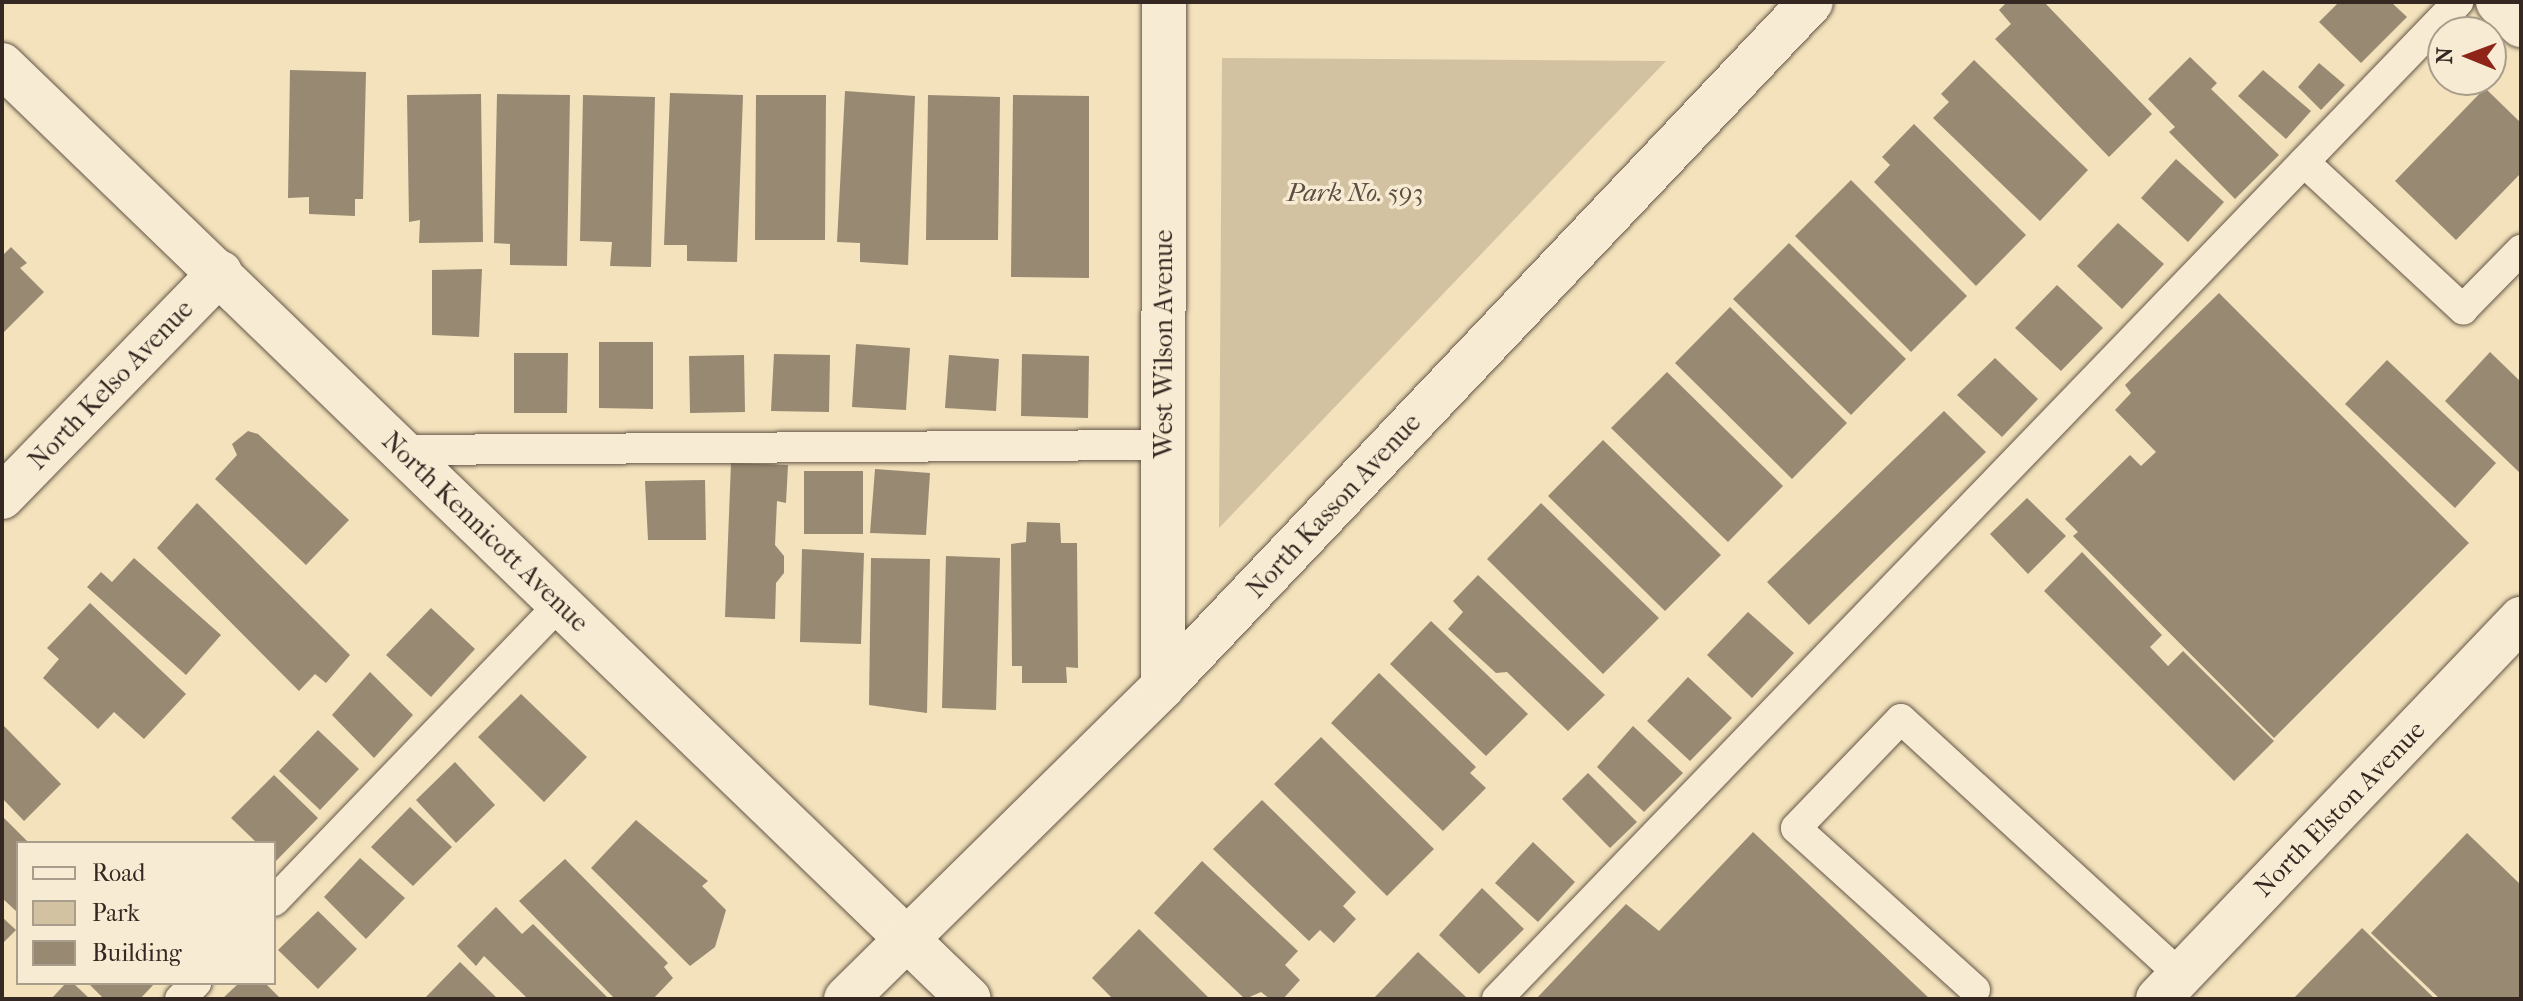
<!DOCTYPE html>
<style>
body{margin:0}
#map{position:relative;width:2523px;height:1001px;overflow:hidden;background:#f3e2bb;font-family:"IM FELL French Canon",serif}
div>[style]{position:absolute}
.green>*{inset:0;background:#d3c2a1}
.building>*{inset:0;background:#988972}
.roads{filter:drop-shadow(0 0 2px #645648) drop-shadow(0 0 2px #645648)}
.lane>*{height:30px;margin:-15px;padding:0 15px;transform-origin:15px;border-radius:15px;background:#f7ecd3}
.street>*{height:44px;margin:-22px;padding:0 22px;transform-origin:22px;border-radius:22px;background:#f7ecd3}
.secondary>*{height:44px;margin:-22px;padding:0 22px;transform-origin:22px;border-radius:22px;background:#f7ecd3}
span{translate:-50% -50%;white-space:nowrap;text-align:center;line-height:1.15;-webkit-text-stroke:7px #f7ecd3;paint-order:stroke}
.park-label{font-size:26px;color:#5c4e42;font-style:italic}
.street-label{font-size:26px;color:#352822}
.frame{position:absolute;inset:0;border:4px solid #352822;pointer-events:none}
.legend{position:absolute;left:16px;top:841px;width:260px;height:144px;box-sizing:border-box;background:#f7ecd3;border:2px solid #a99e8c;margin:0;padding:10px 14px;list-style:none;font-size:24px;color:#352822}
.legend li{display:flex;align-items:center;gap:16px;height:40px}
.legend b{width:40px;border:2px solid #a99e8c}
.north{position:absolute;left:2427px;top:16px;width:80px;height:80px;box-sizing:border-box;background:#f7ecd3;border:2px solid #a99e8c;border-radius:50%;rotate:271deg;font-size:22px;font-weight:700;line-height:32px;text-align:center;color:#352822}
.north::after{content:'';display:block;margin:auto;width:28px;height:36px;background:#8f2418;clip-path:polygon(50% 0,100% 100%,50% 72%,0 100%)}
</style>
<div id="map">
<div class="green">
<i style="clip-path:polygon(1222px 58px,1666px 61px,1219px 528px)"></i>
</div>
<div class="building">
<i style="clip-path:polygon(2007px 2px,2044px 2px,2152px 114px,2109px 157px,1995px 39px,2011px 24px,1999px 10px)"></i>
<i style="clip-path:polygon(2339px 2px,2391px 2px,2407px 17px,2361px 63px,2319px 22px)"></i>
<i style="clip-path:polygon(2190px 57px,2217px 83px,2211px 89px,2279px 155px,2235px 199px,2169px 132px,2175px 127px,2148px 99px)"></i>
<i style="clip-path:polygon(1974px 60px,2088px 170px,2040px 221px,1933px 118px,1949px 102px,1941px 94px)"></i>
<i style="clip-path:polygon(2319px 63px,2345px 85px,2321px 110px,2298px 87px)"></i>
<i style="clip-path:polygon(290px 70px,366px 72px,363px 199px,355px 199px,355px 216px,309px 214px,309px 197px,288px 198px)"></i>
<i style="clip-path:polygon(2263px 70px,2311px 111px,2286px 139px,2238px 96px)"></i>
<i style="clip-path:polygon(2485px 88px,2521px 123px,2521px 173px,2456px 240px,2395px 181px)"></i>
<i style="clip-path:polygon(845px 91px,915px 96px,908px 265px,860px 262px,860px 243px,837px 242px)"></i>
<i style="clip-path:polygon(670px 93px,743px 95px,737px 262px,687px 261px,687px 245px,664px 245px)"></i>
<i style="clip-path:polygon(481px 94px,483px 242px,419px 243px,420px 220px,409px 222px,407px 95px)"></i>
<i style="clip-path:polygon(497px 94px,570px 95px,567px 266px,510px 265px,510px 244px,494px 243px)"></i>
<i style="clip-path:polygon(583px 95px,655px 97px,651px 267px,610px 266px,612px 242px,580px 241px)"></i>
<i style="clip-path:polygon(756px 95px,826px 95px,825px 240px,755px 240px)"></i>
<i style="clip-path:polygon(928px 95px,1000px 97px,998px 240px,926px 240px)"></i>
<i style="clip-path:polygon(1013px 95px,1089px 96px,1089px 278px,1011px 277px)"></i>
<i style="clip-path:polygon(1914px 124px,2026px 235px,1976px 286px,1874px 182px,1890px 165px,1882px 157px)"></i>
<i style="clip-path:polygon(2176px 159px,2224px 202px,2188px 242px,2141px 198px)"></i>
<i style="clip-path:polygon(1851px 180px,1967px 296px,1911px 352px,1795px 236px)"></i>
<i style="clip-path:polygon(2118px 223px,2164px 264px,2122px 309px,2077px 266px)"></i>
<i style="clip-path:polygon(1789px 243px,1906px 359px,1851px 415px,1733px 299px)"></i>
<i style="clip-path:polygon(11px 247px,27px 263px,20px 268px,44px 292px,2px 334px,2px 256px)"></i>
<i style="clip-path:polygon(482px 269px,479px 337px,432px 335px,432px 270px)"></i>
<i style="clip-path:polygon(2057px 285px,2103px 328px,2061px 371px,2015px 328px)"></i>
<i style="clip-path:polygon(2219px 293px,2469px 543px,2274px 738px,2073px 536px,2078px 532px,2065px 519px,2130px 455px,2141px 466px,2156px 452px,2115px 410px,2131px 393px,2125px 385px)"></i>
<i style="clip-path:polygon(1730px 307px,1847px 423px,1792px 479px,1675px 363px)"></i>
<i style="clip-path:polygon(599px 342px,653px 342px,653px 409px,599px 408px)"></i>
<i style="clip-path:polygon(856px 344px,910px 348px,906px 410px,852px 407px)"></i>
<i style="clip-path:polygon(2490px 352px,2521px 382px,2521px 474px,2445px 401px)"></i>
<i style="clip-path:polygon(514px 353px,568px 353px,567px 413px,514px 413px)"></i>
<i style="clip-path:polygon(774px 354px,830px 355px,829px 412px,771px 411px)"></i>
<i style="clip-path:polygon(1022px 354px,1089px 356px,1088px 418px,1021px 416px)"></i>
<i style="clip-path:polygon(744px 355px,745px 412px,690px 413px,689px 356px)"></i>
<i style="clip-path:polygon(949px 355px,999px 359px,996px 411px,945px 408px)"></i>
<i style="clip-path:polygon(1995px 358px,2038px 399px,2002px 437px,1957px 395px)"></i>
<i style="clip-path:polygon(2387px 360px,2496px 463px,2455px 508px,2345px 404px)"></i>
<i style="clip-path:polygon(1667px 372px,1783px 486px,1728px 542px,1611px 428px)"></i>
<i style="clip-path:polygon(1944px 411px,1986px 452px,1809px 625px,1767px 582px)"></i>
<i style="clip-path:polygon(248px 431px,258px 434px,349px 520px,306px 565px,215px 479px,237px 455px,232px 444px)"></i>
<i style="clip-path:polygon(1603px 440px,1721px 555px,1665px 611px,1548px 496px)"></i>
<i style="clip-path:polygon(731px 463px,788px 465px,786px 503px,777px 501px,775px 545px,784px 556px,784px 573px,776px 583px,775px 619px,725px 617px)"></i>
<i style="clip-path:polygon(875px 469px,930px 473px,926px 535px,870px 533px)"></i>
<i style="clip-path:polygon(804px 471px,863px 471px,863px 534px,804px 534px)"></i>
<i style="clip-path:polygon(705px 480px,706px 540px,648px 540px,645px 481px)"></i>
<i style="clip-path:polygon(2027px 498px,2066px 536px,2028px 574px,1990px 534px)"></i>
<i style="clip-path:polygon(197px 503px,350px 655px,326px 683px,315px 674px,299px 691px,157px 548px)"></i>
<i style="clip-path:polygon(1541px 503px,1659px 618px,1603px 674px,1487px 559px)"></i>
<i style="clip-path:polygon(1027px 522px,1060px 523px,1061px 543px,1077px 543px,1078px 668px,1066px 667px,1067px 683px,1022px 683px,1022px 666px,1012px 666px,1011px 544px,1026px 542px)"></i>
<i style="clip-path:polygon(802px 549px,864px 553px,861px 644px,800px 642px)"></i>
<i style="clip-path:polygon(2082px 552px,2162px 635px,2150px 647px,2168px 666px,2183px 651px,2274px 741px,2234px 781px,2044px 591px)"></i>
<i style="clip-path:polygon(946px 556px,1000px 558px,996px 710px,942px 708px)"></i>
<i style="clip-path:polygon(134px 558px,221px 635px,186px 675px,87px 587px,101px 572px,112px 582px)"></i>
<i style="clip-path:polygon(871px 558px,930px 559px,927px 713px,869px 705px)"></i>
<i style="clip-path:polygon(1478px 575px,1605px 695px,1568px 731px,1507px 672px,1496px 673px,1448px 629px,1463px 612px,1453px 601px)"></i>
<i style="clip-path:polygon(90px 603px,186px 694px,144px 739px,114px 712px,98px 729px,43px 678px,59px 659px,47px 648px)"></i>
<i style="clip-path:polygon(431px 608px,475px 649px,431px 697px,386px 655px)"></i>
<i style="clip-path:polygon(1748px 612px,1794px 653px,1752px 698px,1707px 655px)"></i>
<i style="clip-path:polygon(1431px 621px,1528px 714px,1486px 756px,1390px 664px)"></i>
<i style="clip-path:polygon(370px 672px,413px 715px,374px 758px,332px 715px)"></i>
<i style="clip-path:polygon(1379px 673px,1476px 767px,1470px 773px,1486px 788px,1443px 831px,1331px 723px)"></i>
<i style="clip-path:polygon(1688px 677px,1732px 718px,1690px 761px,1647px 721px)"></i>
<i style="clip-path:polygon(521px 694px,587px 757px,544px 802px,478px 737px)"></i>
<i style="clip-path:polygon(2px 724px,61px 784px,24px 821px,2px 798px)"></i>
<i style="clip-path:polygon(1633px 726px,1683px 773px,1644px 812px,1597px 767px)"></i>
<i style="clip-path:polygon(318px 730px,359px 769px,320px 810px,279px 771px)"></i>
<i style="clip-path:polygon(1321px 737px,1434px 849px,1387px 896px,1274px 784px)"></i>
<i style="clip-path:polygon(455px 762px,495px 805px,456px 843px,416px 800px)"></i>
<i style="clip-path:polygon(1588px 773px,1637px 822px,1610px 848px,1562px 799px)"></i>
<i style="clip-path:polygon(274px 775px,318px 818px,276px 861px,274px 843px,257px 843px,231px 818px)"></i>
<i style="clip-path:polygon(1262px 800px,1356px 892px,1343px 906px,1356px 919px,1334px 943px,1320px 930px,1309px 941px,1213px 849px)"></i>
<i style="clip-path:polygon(410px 807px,452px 847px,413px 886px,371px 847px)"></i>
<i style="clip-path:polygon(2px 816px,29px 843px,18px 843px,16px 911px,2px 898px)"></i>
<i style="clip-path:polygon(636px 820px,708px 881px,702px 886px,726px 910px,715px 947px,690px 966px,591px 868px)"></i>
<i style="clip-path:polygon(1753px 832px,1930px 999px,1536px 999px,1626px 904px,1659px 931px)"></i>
<i style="clip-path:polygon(2467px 833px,2521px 885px,2521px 999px,2440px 999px,2371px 933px)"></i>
<i style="clip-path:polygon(1533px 842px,1575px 882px,1538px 922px,1495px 883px)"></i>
<i style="clip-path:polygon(360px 858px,405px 898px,366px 939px,324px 897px)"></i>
<i style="clip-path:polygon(565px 859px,668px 963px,664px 967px,673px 978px,653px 999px,615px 999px,519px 901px)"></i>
<i style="clip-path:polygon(1202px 861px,1298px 951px,1285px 965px,1300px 980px,1283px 999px,1270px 999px,1261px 992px,1245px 999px,1154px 913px)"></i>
<i style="clip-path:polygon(1482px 888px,1524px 929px,1479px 974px,1439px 935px)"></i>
<i style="clip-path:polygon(496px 907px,522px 934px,533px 924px,609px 999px,528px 999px,484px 956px,476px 966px,457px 946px)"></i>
<i style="clip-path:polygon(318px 911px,357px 949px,318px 989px,278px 950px)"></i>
<i style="clip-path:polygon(2px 917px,16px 930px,2px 944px)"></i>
<i style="clip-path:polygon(2362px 928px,2435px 999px,2293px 999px)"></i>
<i style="clip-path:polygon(1139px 929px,1210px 999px,1113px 999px,1092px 978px)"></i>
<i style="clip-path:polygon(1418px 952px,1466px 997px,1373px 999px)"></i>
<i style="clip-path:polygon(460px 962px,498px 999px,424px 999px)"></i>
<i style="clip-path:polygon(66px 983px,73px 983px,90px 999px,51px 999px)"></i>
<i style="clip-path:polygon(88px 983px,155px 983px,140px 999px,104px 999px)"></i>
<i style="clip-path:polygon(239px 983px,265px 983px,281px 999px,222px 999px)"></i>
</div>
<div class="roads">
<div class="lane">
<i style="left:2304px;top:162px;width:217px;rotate:42.8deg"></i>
<i style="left:2463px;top:309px;width:83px;rotate:-45.5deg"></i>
<i style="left:401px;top:450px;width:763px;rotate:-0.38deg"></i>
<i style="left:274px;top:901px;width:411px;rotate:-46.1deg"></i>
<i style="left:1975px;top:990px;width:241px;rotate:-137.9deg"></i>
<i style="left:1796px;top:828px;width:151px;rotate:-46.1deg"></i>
<i style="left:1901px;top:719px;width:380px;rotate:42.5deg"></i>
<i style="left:180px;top:999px;width:23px;rotate:-45deg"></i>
<i style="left:1497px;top:999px;width:1385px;rotate:-46.05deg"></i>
</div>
<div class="street">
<i style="left:2498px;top:2px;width:33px;rotate:45deg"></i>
<i style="left:2px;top:65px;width:1344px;rotate:44.01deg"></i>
<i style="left:2px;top:497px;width:313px;rotate:-45.8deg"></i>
<i style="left:1163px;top:686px;width:684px;rotate:-89.92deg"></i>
<i style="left:846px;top:999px;width:445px;rotate:-44.6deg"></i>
<i style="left:1163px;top:686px;width:942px;rotate:-46.55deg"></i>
</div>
<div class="secondary">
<i style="left:2158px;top:999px;width:526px;rotate:-46.31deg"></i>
</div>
</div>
<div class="park-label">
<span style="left:1355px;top:193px">Park No. 593</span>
</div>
<div class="street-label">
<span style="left:1164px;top:344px;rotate:-90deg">West Wilson Avenue</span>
<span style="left:111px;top:385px;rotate:-46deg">North Kelso Avenue</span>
<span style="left:1334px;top:506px;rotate:-47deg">North Kasson Avenue</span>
<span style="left:485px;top:532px;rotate:44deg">North Kennicott Avenue</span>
<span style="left:2340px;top:809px;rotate:-46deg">North Elston Avenue</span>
</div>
<div class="frame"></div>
<ul class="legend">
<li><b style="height:10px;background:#f7ecd3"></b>Road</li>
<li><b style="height:22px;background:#d3c2a1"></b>Park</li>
<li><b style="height:22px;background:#988972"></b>Building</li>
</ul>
<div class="north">N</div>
</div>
